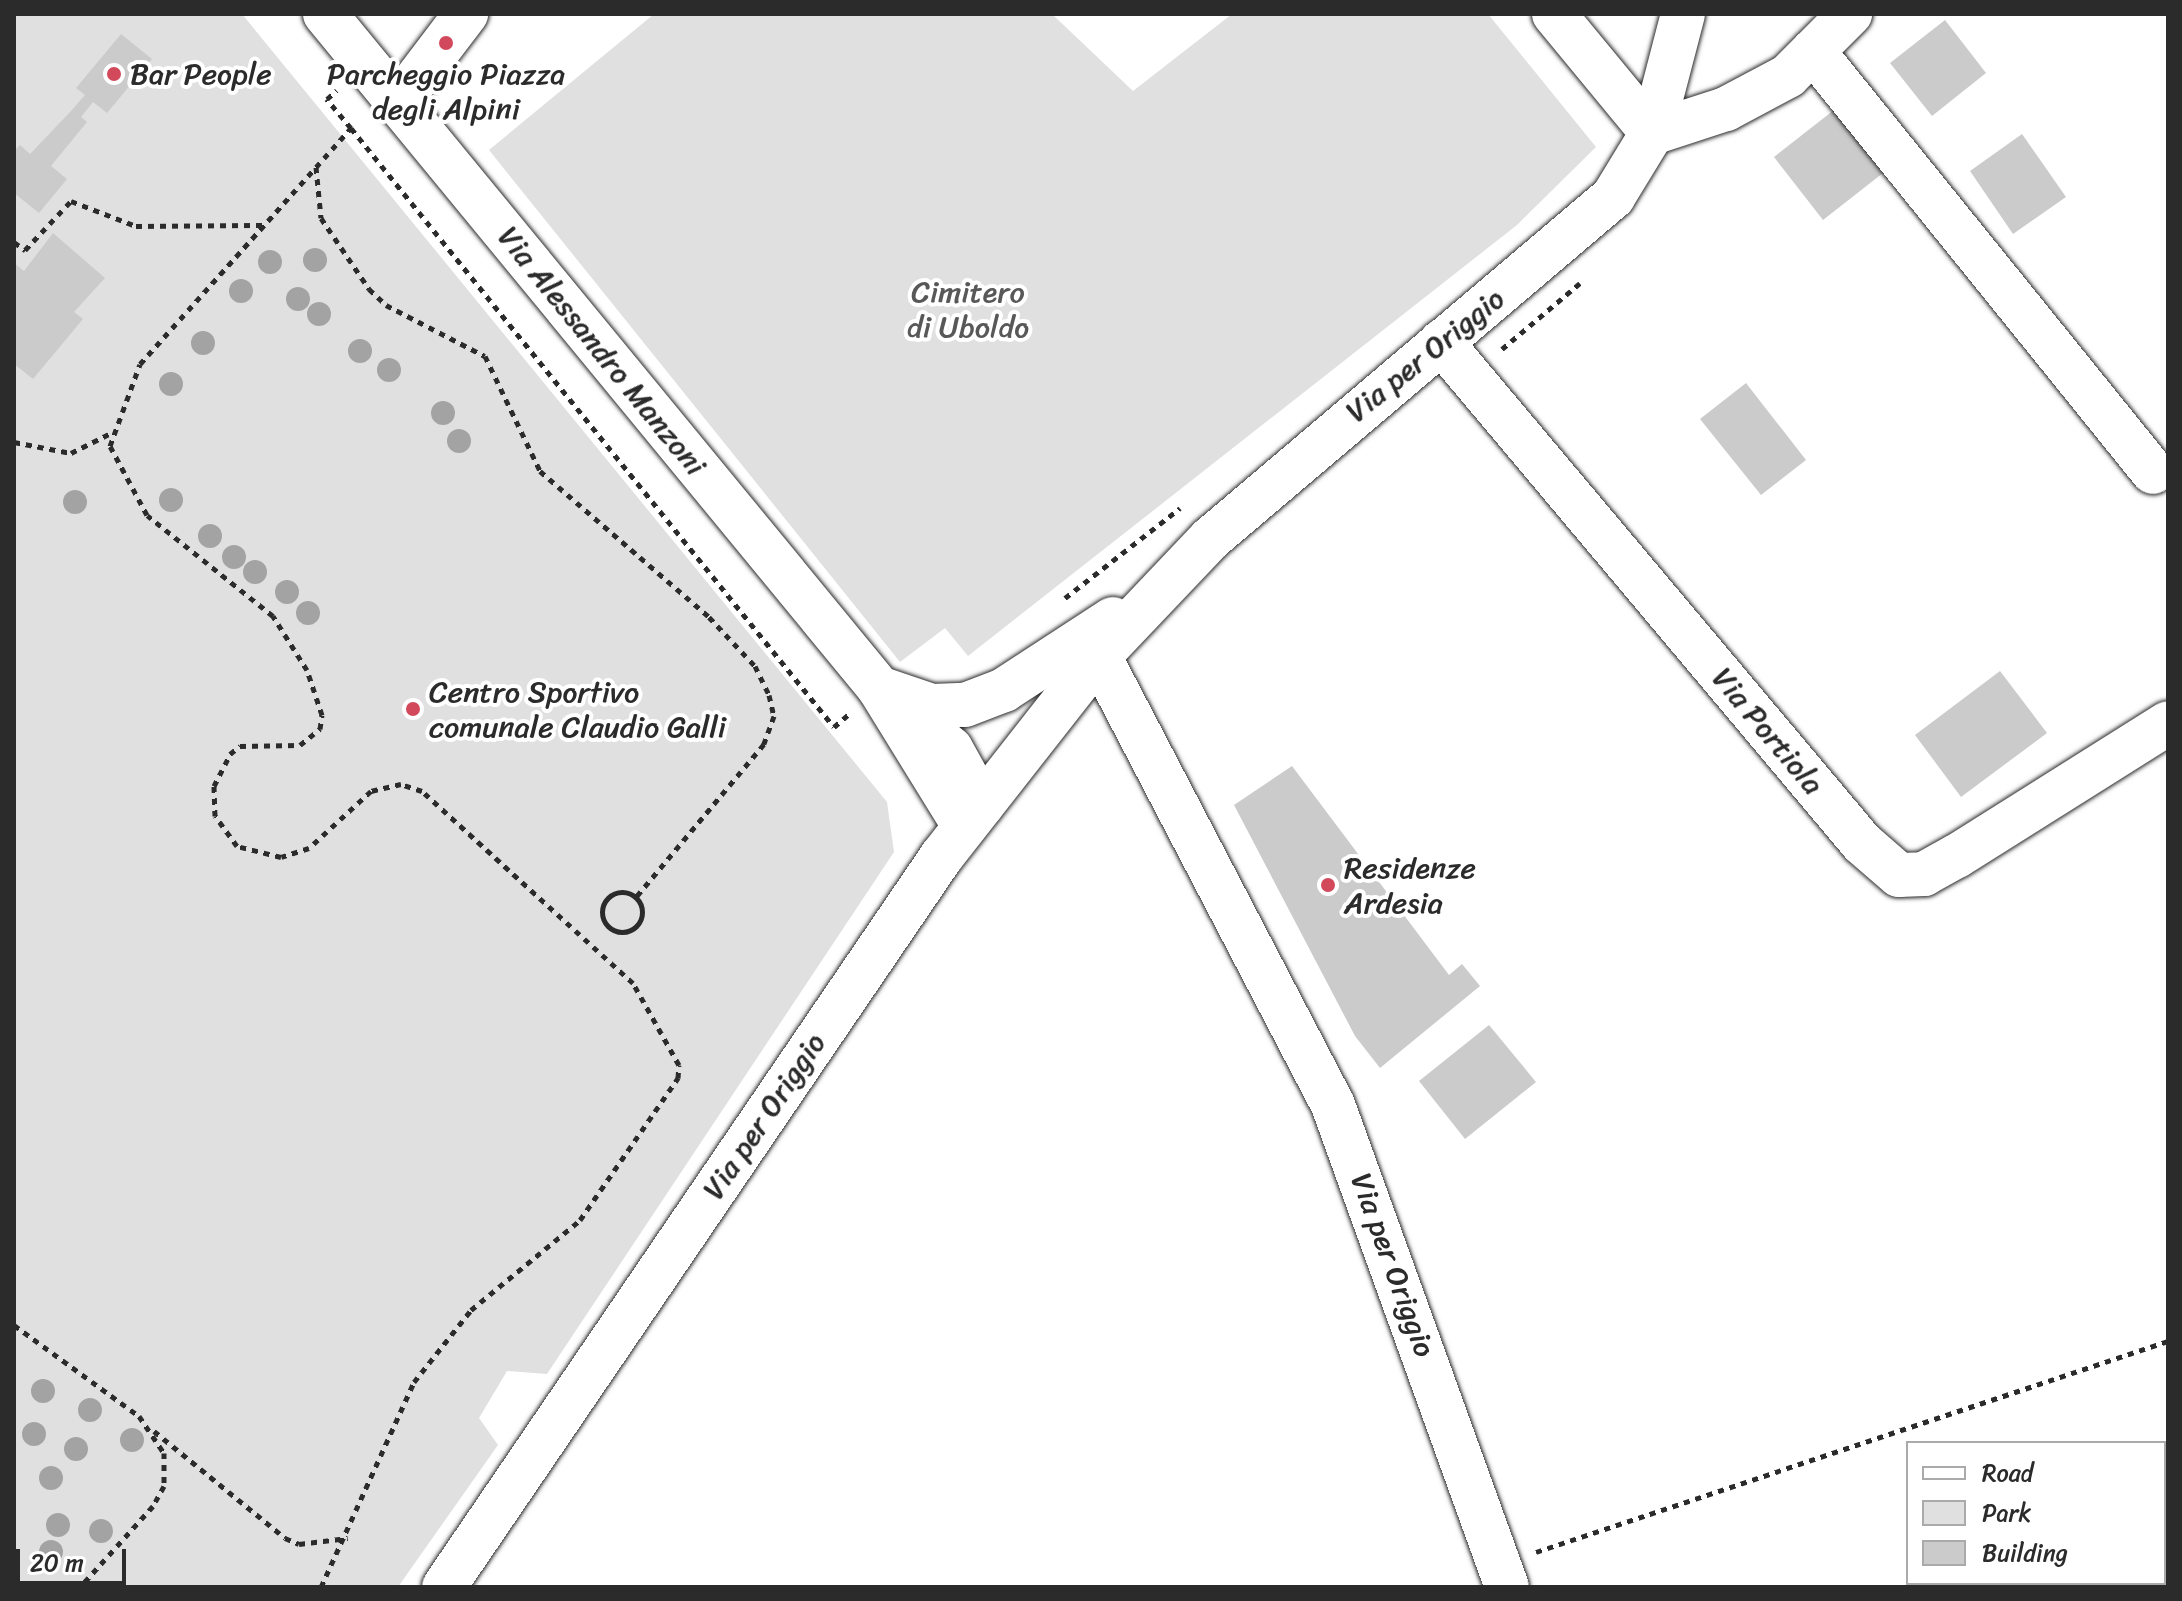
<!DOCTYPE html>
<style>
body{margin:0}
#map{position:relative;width:2182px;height:1601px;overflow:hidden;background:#fff;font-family:Sriracha,sans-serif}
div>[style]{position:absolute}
.green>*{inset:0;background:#e0e0e0}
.building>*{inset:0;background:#cbcbcb}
.path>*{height:5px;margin-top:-2.5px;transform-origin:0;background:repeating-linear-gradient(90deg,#2b2b2b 0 6px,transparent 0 12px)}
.path>.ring{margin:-2.5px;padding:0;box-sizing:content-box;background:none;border:5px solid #2b2b2b;border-radius:50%}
.roads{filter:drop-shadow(0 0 2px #2b2b2b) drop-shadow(0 0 2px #2b2b2b)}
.minor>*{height:44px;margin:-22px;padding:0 22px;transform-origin:22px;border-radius:22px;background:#fff}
.trees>*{width:24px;height:24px;margin:-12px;border-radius:50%;background:#a3a3a3}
.dots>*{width:22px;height:22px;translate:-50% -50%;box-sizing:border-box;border:4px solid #fff;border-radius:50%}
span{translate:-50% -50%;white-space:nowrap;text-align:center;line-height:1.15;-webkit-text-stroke:8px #fff;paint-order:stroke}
.poi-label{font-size:30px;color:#2b2b2b}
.left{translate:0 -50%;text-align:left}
.park-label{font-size:30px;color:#585858}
.street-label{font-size:30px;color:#2b2b2b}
.frame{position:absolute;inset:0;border:16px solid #2b2b2b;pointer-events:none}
.legend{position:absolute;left:1906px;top:1441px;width:260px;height:144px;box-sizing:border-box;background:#fff;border:2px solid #aaa;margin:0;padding:10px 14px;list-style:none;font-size:24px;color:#2b2b2b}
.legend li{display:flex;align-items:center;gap:16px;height:40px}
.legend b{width:40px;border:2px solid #aaa}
.scale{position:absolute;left:16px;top:1549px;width:110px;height:36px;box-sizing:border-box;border:4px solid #2b2b2b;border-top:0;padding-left:10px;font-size:24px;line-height:28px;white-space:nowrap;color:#2b2b2b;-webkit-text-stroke:6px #fff;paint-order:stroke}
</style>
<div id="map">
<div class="green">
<i style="clip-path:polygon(14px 14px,242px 14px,887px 802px,894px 852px,547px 1374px,507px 1371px,479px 1418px,498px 1445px,398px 1587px,14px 1587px)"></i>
<i style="clip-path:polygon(654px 14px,1052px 14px,1133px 91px,1232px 14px,1488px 14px,1596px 147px,1517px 225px,968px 656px,945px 628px,900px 662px,489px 150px)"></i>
</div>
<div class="building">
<i style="clip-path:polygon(1945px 20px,1986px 73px,1932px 116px,1890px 63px)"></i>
<i style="clip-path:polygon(121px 34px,152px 59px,107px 113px,93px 102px,81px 117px,87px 122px,51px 166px,67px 179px,39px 213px,14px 193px,14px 151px,20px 145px,30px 154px,72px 110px,85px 95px,76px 88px)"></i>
<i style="clip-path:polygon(1834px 110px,1883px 173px,1823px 220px,1774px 157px)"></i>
<i style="clip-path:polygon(2022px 134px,2066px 197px,2013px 234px,1970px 171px)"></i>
<i style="clip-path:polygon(53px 233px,105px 278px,74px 312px,83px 319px,33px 379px,14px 364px,14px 263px,24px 271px)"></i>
<i style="clip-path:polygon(1746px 383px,1806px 460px,1761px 495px,1700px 419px)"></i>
<i style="clip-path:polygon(2000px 671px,2047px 733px,1961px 797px,1915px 735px)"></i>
<i style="clip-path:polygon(1292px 766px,1449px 975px,1462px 964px,1480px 986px,1380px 1068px,1355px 1036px,1234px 805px)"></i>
<i style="clip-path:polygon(1489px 1025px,1536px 1082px,1465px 1139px,1419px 1081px)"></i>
</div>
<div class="path">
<i style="left:351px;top:128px;width:769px;rotate:51.12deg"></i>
<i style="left:834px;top:727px;width:20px;rotate:-41deg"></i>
<i style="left:316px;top:167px;width:51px;rotate:84.4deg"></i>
<i style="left:321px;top:218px;width:86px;rotate:55.9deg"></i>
<i style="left:369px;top:289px;width:23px;rotate:43deg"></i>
<i style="left:386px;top:305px;width:111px;rotate:27.3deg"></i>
<i style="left:485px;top:356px;width:127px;rotate:64.4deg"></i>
<i style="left:540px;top:471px;width:223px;rotate:40.8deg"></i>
<i style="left:709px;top:617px;width:67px;rotate:46.8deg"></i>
<i style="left:755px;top:666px;width:32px;rotate:64deg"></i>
<i style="left:769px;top:695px;width:22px;rotate:77deg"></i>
<i style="left:774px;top:716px;width:30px;rotate:110deg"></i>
<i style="left:764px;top:744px;width:199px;rotate:129.9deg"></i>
<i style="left:14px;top:242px;width:14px;rotate:36deg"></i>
<i style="left:25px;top:250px;width:67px;rotate:-46.8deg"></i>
<i style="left:71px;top:201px;width:70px;rotate:21deg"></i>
<i style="left:136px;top:226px;width:126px;rotate:-0.5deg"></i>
<i style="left:1502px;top:349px;width:102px;rotate:-40.2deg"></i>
<i style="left:14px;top:442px;width:58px;rotate:10.9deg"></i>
<i style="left:71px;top:453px;width:47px;rotate:-26.6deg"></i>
<i style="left:1065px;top:598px;width:146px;rotate:-38deg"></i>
<i class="ring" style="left:602px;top:892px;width:35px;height:35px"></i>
<i style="left:14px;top:1325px;width:155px;rotate:36.1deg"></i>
<i style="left:139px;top:1416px;width:45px;rotate:56deg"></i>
<i style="left:164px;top:1453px;width:33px;rotate:90deg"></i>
<i style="left:164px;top:1486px;width:23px;rotate:119deg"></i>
<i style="left:153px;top:1506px;width:109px;rotate:132deg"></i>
<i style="left:154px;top:1431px;width:169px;rotate:39.2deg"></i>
<i style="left:285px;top:1538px;width:15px;rotate:23deg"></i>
<i style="left:299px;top:1544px;width:49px;rotate:-7deg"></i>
<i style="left:1536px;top:1552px;width:666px;rotate:-18.46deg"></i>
<i style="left:321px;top:1587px;width:225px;rotate:-65.6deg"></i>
<i style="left:414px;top:1382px;width:92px;rotate:-51.6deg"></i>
<i style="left:471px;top:1310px;width:141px;rotate:-39.5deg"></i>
<i style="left:580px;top:1220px;width:173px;rotate:-55.4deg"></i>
<i style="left:678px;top:1078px;width:13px;rotate:-86deg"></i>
<i style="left:679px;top:1065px;width:94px;rotate:-119.3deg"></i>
<i style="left:633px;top:983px;width:285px;rotate:-137.7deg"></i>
<i style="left:422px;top:791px;width:22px;rotate:-162deg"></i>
<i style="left:401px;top:784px;width:31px;rotate:167deg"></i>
<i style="left:371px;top:791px;width:84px;rotate:137.4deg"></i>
<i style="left:309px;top:848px;width:29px;rotate:162deg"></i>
<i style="left:281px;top:857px;width:45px;rotate:-166deg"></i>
<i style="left:237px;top:846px;width:37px;rotate:-126deg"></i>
<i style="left:215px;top:816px;width:30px;rotate:-92deg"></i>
<i style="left:214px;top:786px;width:36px;rotate:-63deg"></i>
<i style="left:230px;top:754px;width:13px;rotate:-39deg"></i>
<i style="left:240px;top:746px;width:60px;rotate:-1deg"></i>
<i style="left:300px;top:745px;width:26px;rotate:-39deg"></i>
<i style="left:320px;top:729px;width:14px;rotate:-82deg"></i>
<i style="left:322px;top:715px;width:47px;rotate:-108.4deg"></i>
<i style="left:307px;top:670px;width:64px;rotate:-122.2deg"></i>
<i style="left:273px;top:616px;width:161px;rotate:-141.3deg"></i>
<i style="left:147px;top:515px;width:78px;rotate:-118.2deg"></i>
<i style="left:110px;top:446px;width:87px;rotate:-69.9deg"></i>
<i style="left:140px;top:364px;width:317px;rotate:-48.2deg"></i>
<i style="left:351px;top:128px;width:38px;rotate:-130deg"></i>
<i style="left:327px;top:99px;width:13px;rotate:-42deg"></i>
</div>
<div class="roads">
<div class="minor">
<i style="left:325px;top:14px;width:872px;rotate:50.58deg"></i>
<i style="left:879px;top:688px;width:163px;rotate:58.3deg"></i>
<i style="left:1554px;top:14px;width:154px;rotate:50.5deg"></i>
<i style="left:1652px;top:133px;width:78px;rotate:-18deg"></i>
<i style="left:1726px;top:109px;width:70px;rotate:-28deg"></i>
<i style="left:1788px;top:76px;width:88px;rotate:-45deg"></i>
<i style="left:1813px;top:51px;width:541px;rotate:51.08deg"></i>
<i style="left:399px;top:102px;width:111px;rotate:-52.7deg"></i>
<i style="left:1441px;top:342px;width:654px;rotate:49.96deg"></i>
<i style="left:1862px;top:843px;width:49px;rotate:40.9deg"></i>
<i style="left:1899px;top:875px;width:25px;rotate:-2deg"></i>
<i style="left:1924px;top:874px;width:38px;rotate:-29deg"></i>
<i style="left:1957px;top:856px;width:249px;rotate:-32.2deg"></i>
<i style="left:1099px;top:656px;width:506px;rotate:62.47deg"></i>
<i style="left:1333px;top:1105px;width:512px;rotate:70.15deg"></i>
<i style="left:879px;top:688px;width:56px;rotate:18.8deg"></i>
<i style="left:932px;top:706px;width:33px;rotate:-2deg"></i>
<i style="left:965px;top:705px;width:42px;rotate:-21deg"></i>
<i style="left:1004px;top:690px;width:130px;rotate:-33.1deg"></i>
<i style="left:896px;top:702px;width:72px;rotate:40.5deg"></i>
<i style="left:951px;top:749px;width:64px;rotate:61deg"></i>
<i style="left:444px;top:1587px;width:885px;rotate:-55.74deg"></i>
<i style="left:942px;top:856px;width:254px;rotate:-51.9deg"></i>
<i style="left:1099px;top:656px;width:161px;rotate:-46.5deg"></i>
<i style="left:1210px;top:539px;width:529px;rotate:-40.32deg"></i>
<i style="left:1613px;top:197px;width:75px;rotate:-58.6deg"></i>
<i style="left:1652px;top:133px;width:123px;rotate:-75.4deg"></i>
</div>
</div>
<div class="trees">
<i style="left:315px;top:260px"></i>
<i style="left:270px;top:262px"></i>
<i style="left:241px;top:291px"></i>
<i style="left:298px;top:299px"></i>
<i style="left:319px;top:314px"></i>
<i style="left:203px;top:343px"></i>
<i style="left:360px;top:351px"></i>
<i style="left:389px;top:370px"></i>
<i style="left:171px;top:384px"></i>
<i style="left:443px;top:413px"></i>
<i style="left:459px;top:441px"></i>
<i style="left:171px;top:500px"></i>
<i style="left:75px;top:502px"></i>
<i style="left:210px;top:536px"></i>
<i style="left:234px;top:557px"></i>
<i style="left:255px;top:572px"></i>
<i style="left:287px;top:592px"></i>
<i style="left:308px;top:613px"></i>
<i style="left:43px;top:1391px"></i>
<i style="left:90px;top:1410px"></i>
<i style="left:34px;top:1434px"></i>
<i style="left:132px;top:1440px"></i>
<i style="left:76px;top:1449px"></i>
<i style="left:51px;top:1478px"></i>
<i style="left:58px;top:1525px"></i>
<i style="left:101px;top:1531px"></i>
<i style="left:51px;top:1552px"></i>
</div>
<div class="dots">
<i style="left:446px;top:43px;background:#d1495b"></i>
<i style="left:114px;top:74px;background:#d1495b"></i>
<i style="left:413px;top:709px;background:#d1495b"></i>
<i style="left:1328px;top:885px;background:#d1495b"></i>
</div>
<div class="poi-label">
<span class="left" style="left:130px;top:74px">Bar People</span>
<span style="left:446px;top:91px">Parcheggio Piazza<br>degli Alpini</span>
<span class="left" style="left:429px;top:709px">Centro Sportivo<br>comunale Claudio Galli</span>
<span class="left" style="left:1344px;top:885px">Residenze<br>Ardesia</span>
</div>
<div class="park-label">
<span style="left:968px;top:309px">Cimitero<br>di Uboldo</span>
</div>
<div class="street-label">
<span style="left:602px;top:351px;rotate:51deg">Via Alessandro Manzoni</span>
<span style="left:1425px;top:355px;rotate:-39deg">Via per Origgio</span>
<span style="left:1768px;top:731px;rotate:50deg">Via Portiola</span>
<span style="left:764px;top:1116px;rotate:-56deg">Via per Origgio</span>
<span style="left:1393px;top:1265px;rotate:70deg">Via per Origgio</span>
</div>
<div class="frame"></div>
<ul class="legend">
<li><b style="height:10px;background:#fff"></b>Road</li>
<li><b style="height:22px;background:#e0e0e0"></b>Park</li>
<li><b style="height:22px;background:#cbcbcb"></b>Building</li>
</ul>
<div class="scale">20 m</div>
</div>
